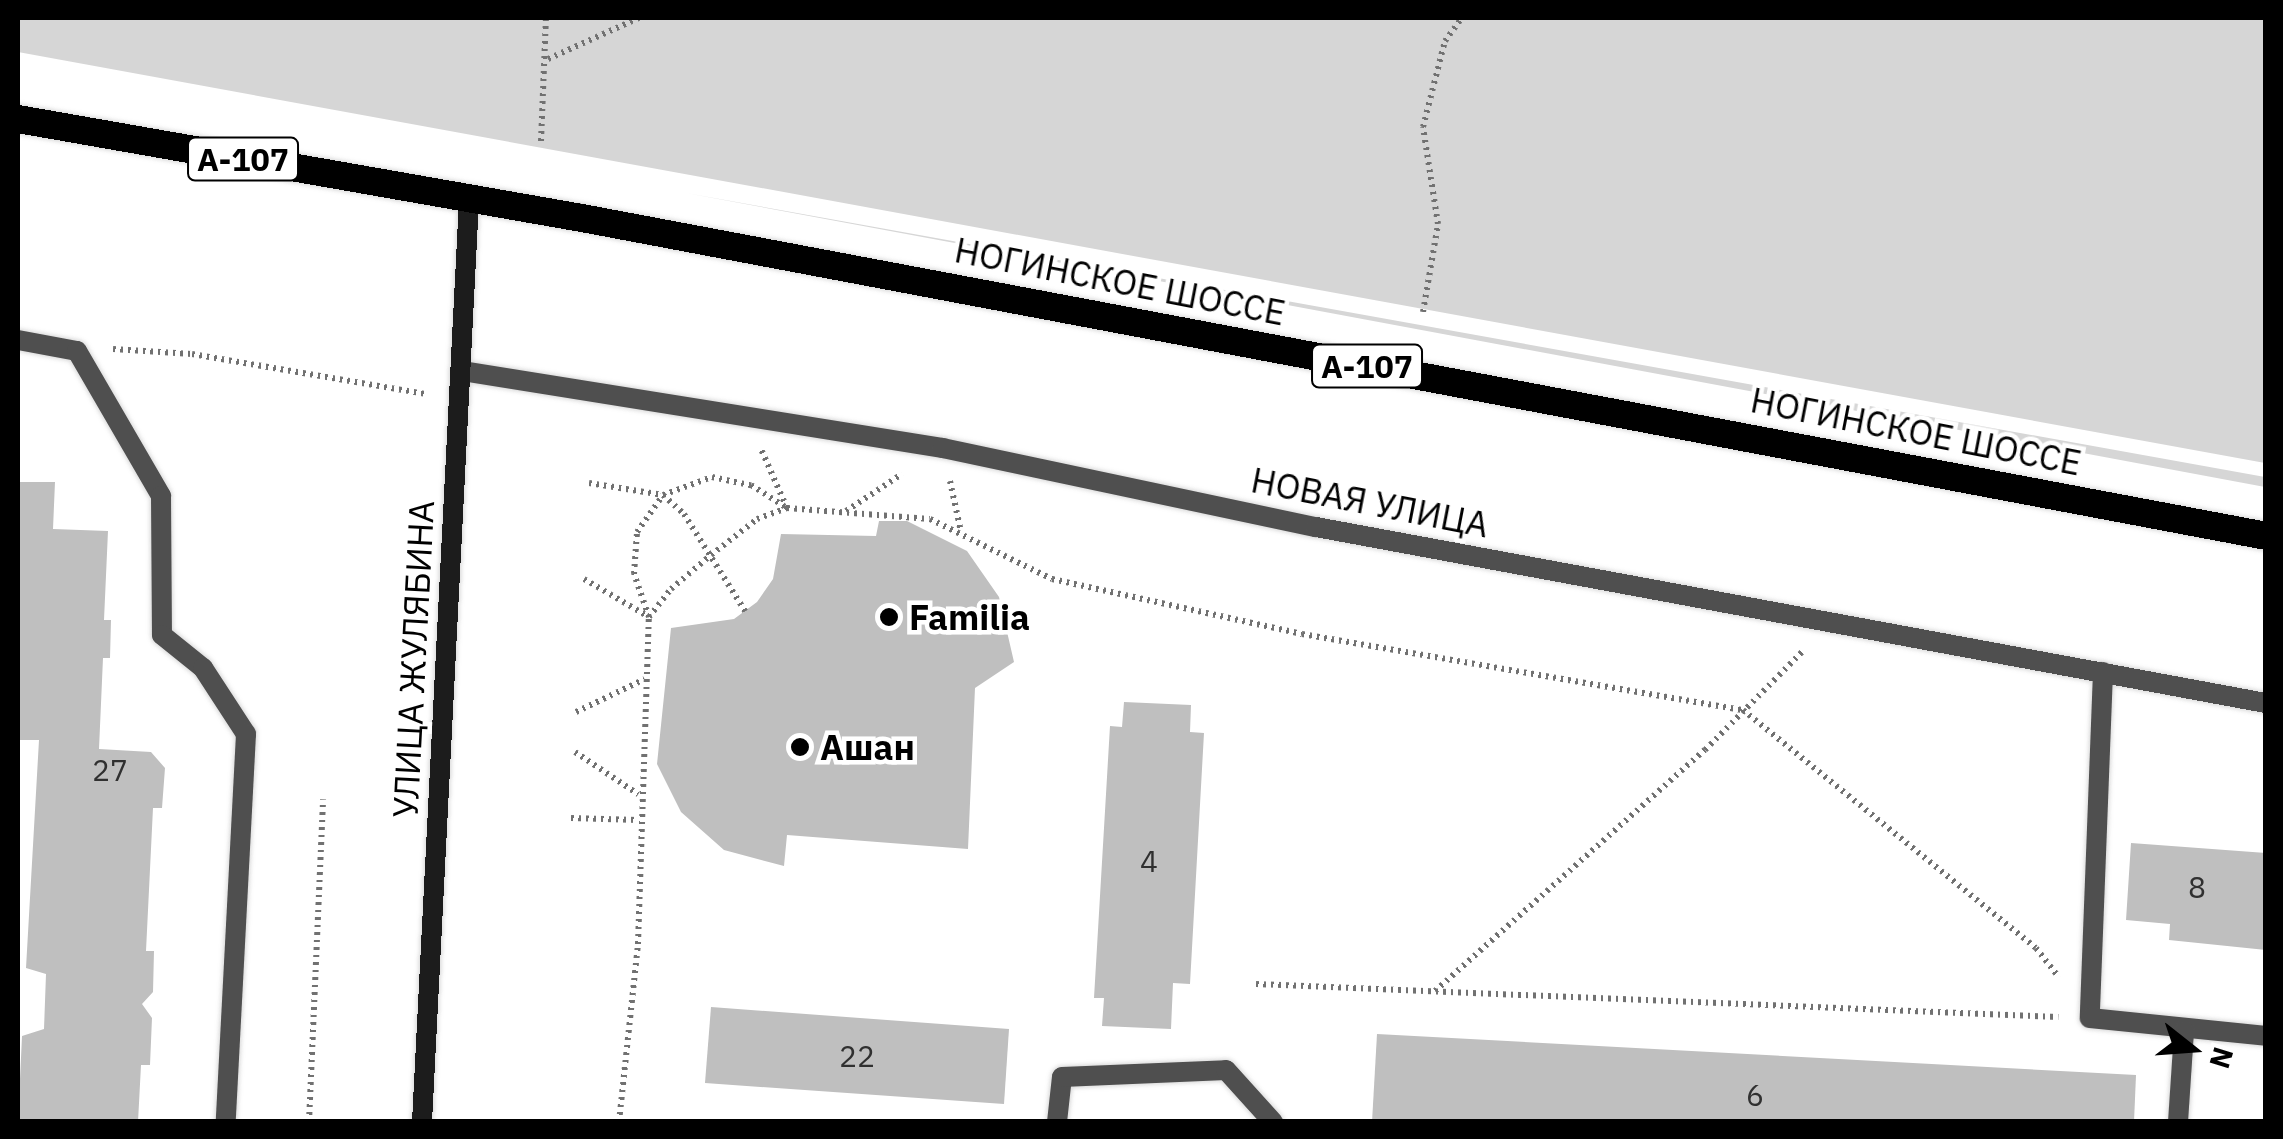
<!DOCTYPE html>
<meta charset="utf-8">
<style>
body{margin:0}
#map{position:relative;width:2283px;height:1139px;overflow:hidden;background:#fff;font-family:"IBM Plex Sans",sans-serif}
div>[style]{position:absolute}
.green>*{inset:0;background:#d6d6d6}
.building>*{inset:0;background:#bfbfbf}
.path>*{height:6px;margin-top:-3px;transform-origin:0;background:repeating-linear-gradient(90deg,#717171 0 2.5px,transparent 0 7.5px)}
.roads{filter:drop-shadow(0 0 2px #dbdbdb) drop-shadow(0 0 2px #dbdbdb)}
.service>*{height:20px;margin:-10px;padding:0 10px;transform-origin:10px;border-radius:10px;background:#4f4f4f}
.minor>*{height:20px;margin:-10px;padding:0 10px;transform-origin:10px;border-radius:10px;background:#4f4f4f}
.secondary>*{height:20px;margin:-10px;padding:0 10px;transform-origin:10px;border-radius:10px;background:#1c1c1c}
.trunk>*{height:28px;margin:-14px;padding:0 14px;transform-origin:14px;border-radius:14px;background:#000}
.dots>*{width:28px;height:28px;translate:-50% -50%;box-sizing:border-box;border:5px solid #fff;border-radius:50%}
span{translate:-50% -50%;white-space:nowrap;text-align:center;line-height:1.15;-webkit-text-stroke:9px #fff;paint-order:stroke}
.number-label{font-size:30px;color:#303030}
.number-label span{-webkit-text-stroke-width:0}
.shield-label span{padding:2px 8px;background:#fff;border:2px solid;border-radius:8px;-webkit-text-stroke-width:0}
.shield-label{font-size:32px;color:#000;font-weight:700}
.street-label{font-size:35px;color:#000}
.poi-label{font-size:35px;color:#000;font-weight:700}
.left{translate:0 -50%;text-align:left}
.frame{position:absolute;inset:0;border:20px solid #000;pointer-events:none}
.north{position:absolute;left:2143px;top:999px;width:100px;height:100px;-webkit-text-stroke:8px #fff;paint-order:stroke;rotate:107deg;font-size:28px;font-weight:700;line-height:40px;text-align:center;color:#000}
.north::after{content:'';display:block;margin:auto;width:35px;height:45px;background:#000;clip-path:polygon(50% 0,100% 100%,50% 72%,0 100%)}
</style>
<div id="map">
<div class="green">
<i style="clip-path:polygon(18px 18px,2265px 18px,2265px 463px,18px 52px)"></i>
<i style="clip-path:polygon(686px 193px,2265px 477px,2265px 487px)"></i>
</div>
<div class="building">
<i style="clip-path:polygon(18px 482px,55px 482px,53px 529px,108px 531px,104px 620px,111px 620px,110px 658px,103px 658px,99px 749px,151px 752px,165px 768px,162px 808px,153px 808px,146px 951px,154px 951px,153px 992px,142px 1004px,152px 1018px,150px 1065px,141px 1065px,138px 1122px,18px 1122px,22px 1036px,44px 1029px,46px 974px,26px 968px,39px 740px,18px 740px)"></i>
<i style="clip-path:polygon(879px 521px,907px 521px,967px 551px,999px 597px,1014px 662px,975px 688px,968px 849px,787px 835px,784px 866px,724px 850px,681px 812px,657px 764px,671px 628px,734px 619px,757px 602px,773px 579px,781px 534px,876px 536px)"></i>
<i style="clip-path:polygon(1124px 702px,1191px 705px,1190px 732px,1204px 733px,1190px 984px,1173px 983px,1171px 1029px,1102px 1026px,1104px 998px,1094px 998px,1110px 726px,1122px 727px)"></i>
<i style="clip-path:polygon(2131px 843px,2266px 853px,2266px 950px,2169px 940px,2170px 924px,2126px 920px)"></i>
<i style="clip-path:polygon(711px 1007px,1009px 1029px,1004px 1104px,705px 1083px)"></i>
<i style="clip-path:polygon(1377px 1034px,2136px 1075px,2134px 1122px,1372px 1122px)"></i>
</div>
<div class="path">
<i style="left:548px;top:59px;width:100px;rotate:-24.3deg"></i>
<i style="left:541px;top:141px;width:123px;rotate:-87.7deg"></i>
<i style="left:1423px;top:312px;width:89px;rotate:-80.3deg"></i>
<i style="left:1438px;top:224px;width:98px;rotate:-98.8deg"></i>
<i style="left:1423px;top:127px;width:89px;rotate:-75.7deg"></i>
<i style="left:1445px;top:41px;width:29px;rotate:-54deg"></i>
<i style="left:113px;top:349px;width:79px;rotate:3.6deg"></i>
<i style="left:192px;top:354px;width:238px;rotate:9.7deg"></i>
<i style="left:950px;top:481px;width:52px;rotate:77.8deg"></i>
<i style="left:589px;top:483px;width:75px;rotate:9.2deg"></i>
<i style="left:663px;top:495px;width:28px;rotate:42deg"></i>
<i style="left:684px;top:514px;width:115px;rotate:57.8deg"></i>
<i style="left:846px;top:511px;width:67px;rotate:-33.5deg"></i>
<i style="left:584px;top:579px;width:75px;rotate:30.3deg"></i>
<i style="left:649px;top:617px;width:36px;rotate:-52deg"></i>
<i style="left:671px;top:589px;width:52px;rotate:-40.4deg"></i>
<i style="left:711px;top:555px;width:58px;rotate:-38deg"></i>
<i style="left:757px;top:519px;width:32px;rotate:-20deg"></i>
<i style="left:787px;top:508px;width:64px;rotate:-113.8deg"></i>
<i style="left:576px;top:712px;width:76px;rotate:-25.6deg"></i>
<i style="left:575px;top:752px;width:76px;rotate:33.7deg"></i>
<i style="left:571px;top:818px;width:67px;rotate:1.7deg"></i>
<i style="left:1256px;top:984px;width:803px;rotate:2.36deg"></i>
<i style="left:1435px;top:991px;width:362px;rotate:-41.8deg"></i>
<i style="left:1705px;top:750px;width:139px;rotate:-45.3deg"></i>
<i style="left:309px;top:1122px;width:323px;rotate:-87.5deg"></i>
<i style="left:619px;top:1122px;width:179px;rotate:-83.9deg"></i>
<i style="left:638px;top:944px;width:327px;rotate:-88.1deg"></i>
<i style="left:649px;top:617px;width:46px;rotate:-109.2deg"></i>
<i style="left:634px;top:574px;width:42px;rotate:-85.9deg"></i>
<i style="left:637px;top:532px;width:45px;rotate:-54.9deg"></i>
<i style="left:663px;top:495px;width:52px;rotate:-20.2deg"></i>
<i style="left:712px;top:477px;width:40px;rotate:12deg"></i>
<i style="left:751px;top:485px;width:43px;rotate:32.6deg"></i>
<i style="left:787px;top:508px;width:143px;rotate:4.4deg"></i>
<i style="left:930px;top:519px;width:136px;rotate:26.2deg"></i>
<i style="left:1052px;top:579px;width:256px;rotate:12.4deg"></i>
<i style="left:1302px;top:634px;width:448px;rotate:9.8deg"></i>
<i style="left:1743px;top:710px;width:377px;rotate:39.1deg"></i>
<i style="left:2036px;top:948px;width:37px;rotate:52deg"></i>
</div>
<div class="roads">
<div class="service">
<i style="left:18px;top:340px;width:60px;rotate:10.6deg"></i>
<i style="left:77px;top:351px;width:168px;rotate:59.9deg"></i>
<i style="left:161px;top:496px;width:139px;rotate:89.6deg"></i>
<i style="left:162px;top:635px;width:53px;rotate:38.8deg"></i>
<i style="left:203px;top:668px;width:79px;rotate:56.9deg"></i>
<i style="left:246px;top:734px;width:389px;rotate:93deg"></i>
<i style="left:2103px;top:672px;width:346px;rotate:92.2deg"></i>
<i style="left:2090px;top:1018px;width:177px;rotate:5.8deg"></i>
<i style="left:1057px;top:1122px;width:45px;rotate:-83.7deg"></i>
<i style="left:1062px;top:1077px;width:164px;rotate:-2.4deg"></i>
<i style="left:1226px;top:1070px;width:70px;rotate:47.9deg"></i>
<i style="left:2178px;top:1122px;width:91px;rotate:-86.2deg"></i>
</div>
<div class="minor">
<i style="left:462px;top:371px;width:487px;rotate:9.1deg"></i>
<i style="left:943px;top:448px;width:381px;rotate:12deg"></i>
<i style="left:1316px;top:527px;width:966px;rotate:10.5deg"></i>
</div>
<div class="secondary">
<i style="left:422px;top:1122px;width:924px;rotate:-87.08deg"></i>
</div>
<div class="trunk">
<i style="left:18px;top:119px;width:573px;rotate:9.96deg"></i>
<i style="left:582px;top:218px;width:1714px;rotate:10.69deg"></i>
</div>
</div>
<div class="dots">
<i style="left:889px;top:617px;background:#000"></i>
<i style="left:800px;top:747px;background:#000"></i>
</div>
<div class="number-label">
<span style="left:110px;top:770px">27</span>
<span style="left:1149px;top:861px">4</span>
<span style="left:2197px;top:887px">8</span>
<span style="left:857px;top:1056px">22</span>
<span style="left:1755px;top:1095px">6</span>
</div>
<div class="shield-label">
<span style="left:243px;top:159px">А-107</span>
<span style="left:1367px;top:366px">А-107</span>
</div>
<div class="street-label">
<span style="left:1120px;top:281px;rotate:11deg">НОГИНСКОЕ ШОССЕ</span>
<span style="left:1916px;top:431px;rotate:11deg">НОГИНСКОЕ ШОССЕ</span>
<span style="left:1370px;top:502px;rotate:11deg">НОВАЯ УЛИЦА</span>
<span style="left:413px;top:659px;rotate:-87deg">УЛИЦА ЖУЛЯБИНА</span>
</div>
<div class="poi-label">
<span class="left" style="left:909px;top:617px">Familia</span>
<span class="left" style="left:820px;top:747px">Ашан</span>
</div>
<div class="frame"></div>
<div class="north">N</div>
</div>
